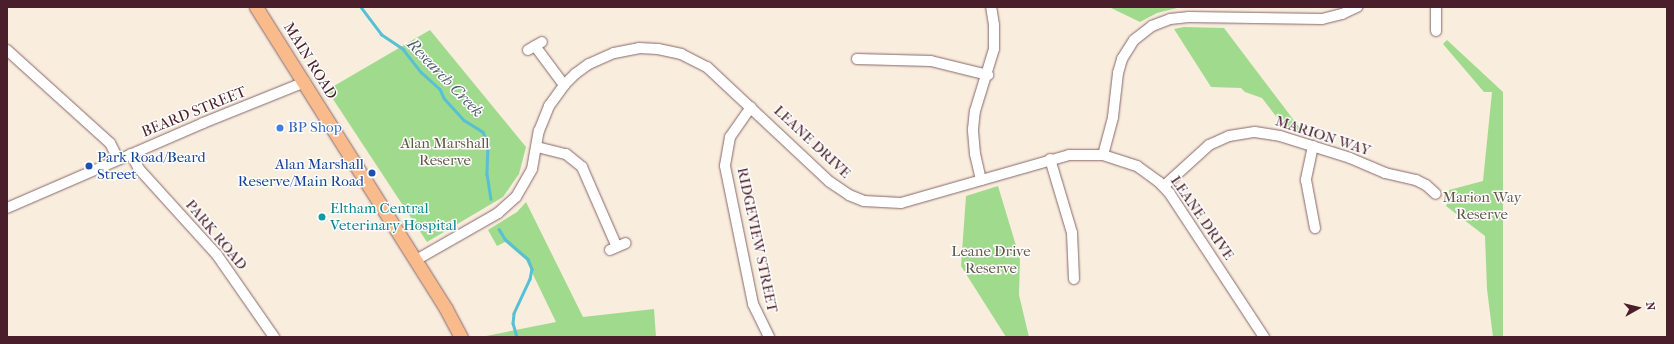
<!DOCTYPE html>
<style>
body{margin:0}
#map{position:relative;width:1674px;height:344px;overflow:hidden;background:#f9edde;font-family:"IM FELL French Canon",serif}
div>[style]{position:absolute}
.green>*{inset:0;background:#a0da8d}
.stream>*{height:2.5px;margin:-1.25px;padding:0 1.25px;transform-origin:1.25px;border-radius:1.25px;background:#58c0d4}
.roads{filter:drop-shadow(0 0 1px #87676a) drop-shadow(0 0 1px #87676a)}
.minor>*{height:10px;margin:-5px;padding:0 5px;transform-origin:5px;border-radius:5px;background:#fff}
.major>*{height:13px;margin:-6.5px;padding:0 6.5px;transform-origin:6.5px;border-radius:6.5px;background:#fabb8c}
.dots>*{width:11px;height:11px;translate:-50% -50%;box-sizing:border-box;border:2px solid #fff;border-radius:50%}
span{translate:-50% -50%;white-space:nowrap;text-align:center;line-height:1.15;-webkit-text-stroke:3px #fff;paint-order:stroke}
.street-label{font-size:15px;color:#4a1f2b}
.shop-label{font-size:15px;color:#366cbe}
.left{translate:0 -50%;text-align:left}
.park-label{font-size:15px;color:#645748}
.transit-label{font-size:15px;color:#164399}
.right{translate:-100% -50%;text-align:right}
.culture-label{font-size:15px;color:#0d838f}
.water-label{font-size:16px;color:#505f6f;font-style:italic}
.frame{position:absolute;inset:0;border:8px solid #4a1f2b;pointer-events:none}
.north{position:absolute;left:1618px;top:288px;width:40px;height:40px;-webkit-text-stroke:3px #fff;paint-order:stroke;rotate:82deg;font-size:11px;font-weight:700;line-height:16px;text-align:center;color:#4a1f2b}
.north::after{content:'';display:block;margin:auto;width:14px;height:18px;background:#4a1f2b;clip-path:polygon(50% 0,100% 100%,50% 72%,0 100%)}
</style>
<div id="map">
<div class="green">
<i style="clip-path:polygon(1109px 7px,1176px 7px,1177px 8px,1157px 13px,1140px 22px)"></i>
<i style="clip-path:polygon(1184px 27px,1224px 28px,1305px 135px,1285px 128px,1262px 98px,1245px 92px,1241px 88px,1211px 87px,1174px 29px)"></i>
<i style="clip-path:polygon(430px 30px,526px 147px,519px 174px,503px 197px,427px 242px,327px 90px)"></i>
<i style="clip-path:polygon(1447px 40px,1503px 92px,1503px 337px,1493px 337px,1487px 289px,1485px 236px,1446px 206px,1450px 198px,1449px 190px,1483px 181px,1492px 92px,1484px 92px,1443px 44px)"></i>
<i style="clip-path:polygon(998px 186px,1020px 259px,1019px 295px,1029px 337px,1006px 337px,961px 266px,966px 196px)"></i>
<i style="clip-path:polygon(526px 202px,583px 317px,654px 309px,656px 337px,481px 337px,556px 322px,526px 260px,505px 242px,497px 246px,488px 230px,517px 212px)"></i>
</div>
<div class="stream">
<i style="left:361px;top:7px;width:34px;rotate:53deg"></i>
<i style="left:381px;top:34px;width:27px;rotate:34deg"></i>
<i style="left:403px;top:49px;width:29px;rotate:52deg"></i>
<i style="left:421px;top:72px;width:25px;rotate:42deg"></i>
<i style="left:440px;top:89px;width:10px;rotate:66deg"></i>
<i style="left:444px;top:98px;width:30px;rotate:48deg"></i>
<i style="left:464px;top:120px;width:22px;rotate:32deg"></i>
<i style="left:483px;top:132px;width:13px;rotate:67deg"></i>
<i style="left:488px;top:144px;width:30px;rotate:92deg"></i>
<i style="left:487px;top:174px;width:25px;rotate:81deg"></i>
<i style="left:499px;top:229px;width:12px;rotate:59deg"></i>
<i style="left:505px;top:239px;width:30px;rotate:41deg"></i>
<i style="left:528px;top:259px;width:11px;rotate:68deg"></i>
<i style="left:532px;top:269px;width:10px;rotate:101deg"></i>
<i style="left:530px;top:279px;width:38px;rotate:115deg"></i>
<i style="left:514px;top:314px;width:9px;rotate:96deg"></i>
<i style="left:513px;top:323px;width:15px;rotate:74deg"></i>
</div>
<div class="roads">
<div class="minor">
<i style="left:1436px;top:7px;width:24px;rotate:90deg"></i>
<i style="left:535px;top:46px;width:49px;rotate:53.4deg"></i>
<i style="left:7px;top:50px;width:139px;rotate:42.1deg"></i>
<i style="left:110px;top:143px;width:18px;rotate:63deg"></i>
<i style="left:528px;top:50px;width:16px;rotate:-30deg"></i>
<i style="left:857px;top:59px;width:74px;rotate:1.5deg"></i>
<i style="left:931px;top:61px;width:59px;rotate:13.8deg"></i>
<i style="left:751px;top:107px;width:37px;rotate:125deg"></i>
<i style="left:730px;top:137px;width:29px;rotate:100deg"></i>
<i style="left:725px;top:166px;width:141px;rotate:78.5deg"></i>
<i style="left:753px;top:304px;width:37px;rotate:64deg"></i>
<i style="left:1313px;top:146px;width:35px;rotate:102deg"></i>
<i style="left:1306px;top:180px;width:49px;rotate:79.4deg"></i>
<i style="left:537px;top:147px;width:30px;rotate:14deg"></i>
<i style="left:566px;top:154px;width:21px;rotate:39deg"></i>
<i style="left:582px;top:167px;width:87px;rotate:66.4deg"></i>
<i style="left:131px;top:154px;width:17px;rotate:62deg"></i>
<i style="left:139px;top:169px;width:116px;rotate:47.8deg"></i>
<i style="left:217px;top:255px;width:100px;rotate:55.2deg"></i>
<i style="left:1103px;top:155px;width:39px;rotate:-75deg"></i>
<i style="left:1113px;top:117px;width:44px;rotate:-83.5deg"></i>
<i style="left:1118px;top:73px;width:15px;rotate:-74deg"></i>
<i style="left:1122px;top:59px;width:22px;rotate:-58deg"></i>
<i style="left:1134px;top:40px;width:23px;rotate:-38deg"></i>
<i style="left:1152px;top:26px;width:19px;rotate:-21deg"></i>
<i style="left:1170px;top:19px;width:19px;rotate:-6deg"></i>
<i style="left:1189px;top:17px;width:133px;rotate:0.9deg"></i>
<i style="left:1322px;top:19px;width:21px;rotate:-14deg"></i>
<i style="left:1342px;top:14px;width:17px;rotate:-25deg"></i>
<i style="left:1050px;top:159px;width:77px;rotate:73.4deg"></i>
<i style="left:1072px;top:233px;width:46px;rotate:87.5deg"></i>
<i style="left:981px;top:180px;width:27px;rotate:-103deg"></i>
<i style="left:975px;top:154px;width:25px;rotate:-95deg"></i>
<i style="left:973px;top:129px;width:18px;rotate:-84deg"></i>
<i style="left:975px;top:111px;width:65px;rotate:-73deg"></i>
<i style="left:994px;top:49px;width:24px;rotate:-90deg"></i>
<i style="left:994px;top:25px;width:18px;rotate:-99deg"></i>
<i style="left:1164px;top:186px;width:61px;rotate:-42.3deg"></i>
<i style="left:1209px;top:145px;width:22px;rotate:-24deg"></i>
<i style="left:1229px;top:136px;width:26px;rotate:-9deg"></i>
<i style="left:1255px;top:132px;width:25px;rotate:9deg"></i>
<i style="left:1280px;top:136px;width:73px;rotate:17.4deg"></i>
<i style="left:1350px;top:158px;width:38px;rotate:23deg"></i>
<i style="left:1385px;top:173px;width:32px;rotate:13deg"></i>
<i style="left:1416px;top:180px;width:11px;rotate:27deg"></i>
<i style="left:1426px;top:185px;width:13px;rotate:42deg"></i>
<i style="left:7px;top:208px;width:214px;rotate:-23.4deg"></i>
<i style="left:203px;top:123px;width:110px;rotate:-21.9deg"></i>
<i style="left:610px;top:250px;width:17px;rotate:-24deg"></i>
<i style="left:416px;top:260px;width:95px;rotate:-29.8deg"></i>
<i style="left:498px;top:213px;width:24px;rotate:-42deg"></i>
<i style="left:516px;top:197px;width:32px;rotate:-60deg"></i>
<i style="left:532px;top:169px;width:39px;rotate:-80deg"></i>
<i style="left:539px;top:131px;width:27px;rotate:-68deg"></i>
<i style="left:549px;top:106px;width:26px;rotate:-54deg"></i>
<i style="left:564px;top:85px;width:16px;rotate:-45deg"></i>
<i style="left:575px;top:74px;width:17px;rotate:-36deg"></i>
<i style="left:589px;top:64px;width:27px;rotate:-24deg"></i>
<i style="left:614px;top:53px;width:25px;rotate:-11deg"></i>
<i style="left:639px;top:48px;width:19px;rotate:3deg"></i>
<i style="left:658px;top:49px;width:24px;rotate:12deg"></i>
<i style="left:681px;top:54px;width:29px;rotate:27deg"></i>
<i style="left:707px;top:67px;width:168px;rotate:43.1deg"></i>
<i style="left:830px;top:182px;width:23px;rotate:34deg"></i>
<i style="left:849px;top:195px;width:16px;rotate:22deg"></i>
<i style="left:864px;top:201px;width:37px;rotate:3deg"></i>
<i style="left:901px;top:203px;width:175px;rotate:-15.9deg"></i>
<i style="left:1069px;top:155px;width:34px"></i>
<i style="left:1103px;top:155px;width:36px;rotate:18deg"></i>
<i style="left:1137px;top:166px;width:27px;rotate:36deg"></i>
<i style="left:1159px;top:182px;width:16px;rotate:47deg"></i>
<i style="left:1170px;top:194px;width:171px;rotate:56.7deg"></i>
</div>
<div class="major">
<i style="left:256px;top:7px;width:357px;rotate:57.8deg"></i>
<i style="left:446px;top:309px;width:32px;rotate:62deg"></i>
</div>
</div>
<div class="dots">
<i style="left:280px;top:128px;background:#3f7fe0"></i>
<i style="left:89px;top:166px;background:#1a4fb4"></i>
<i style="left:372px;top:173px;background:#1a4fb4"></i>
<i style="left:322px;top:217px;background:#0f9aa8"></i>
</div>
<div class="street-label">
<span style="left:310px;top:61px;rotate:58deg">MAIN ROAD</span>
<span style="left:194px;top:112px;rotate:-22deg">BEARD STREET</span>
<span style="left:1323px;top:136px;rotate:18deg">MARION WAY</span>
<span style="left:812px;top:142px;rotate:43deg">LEANE DRIVE</span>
<span style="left:1202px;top:218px;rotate:55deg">LEANE DRIVE</span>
<span style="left:216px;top:235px;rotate:50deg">PARK ROAD</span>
<span style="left:757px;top:240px;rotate:78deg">RIDGEVIEW STREET</span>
</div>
<div class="shop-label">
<span class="left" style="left:288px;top:128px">BP Shop</span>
</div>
<div class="park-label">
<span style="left:445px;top:152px">Alan Marshall<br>Reserve</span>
<span style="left:1482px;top:206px">Marion Way<br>Reserve</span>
<span style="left:991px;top:260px">Leane Drive<br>Reserve</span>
</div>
<div class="transit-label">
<span class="left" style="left:97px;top:166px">Park Road/Beard<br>Street</span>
<span class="right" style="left:364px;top:173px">Alan Marshall<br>Reserve/Main Road</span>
</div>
<div class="culture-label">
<span class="left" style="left:330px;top:217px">Eltham Central<br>Veterinary Hospital</span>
</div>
<div class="water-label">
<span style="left:445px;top:78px;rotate:46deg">Research Creek</span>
</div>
<div class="frame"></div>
<div class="north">N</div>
</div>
